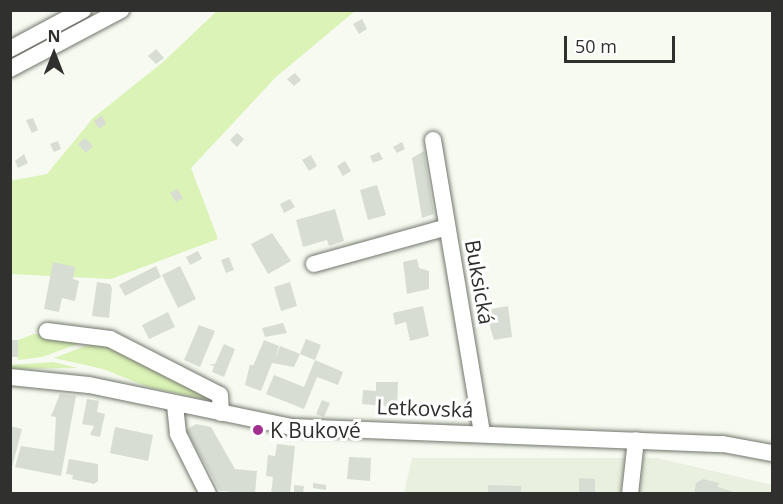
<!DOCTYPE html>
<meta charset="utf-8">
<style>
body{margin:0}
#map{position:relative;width:783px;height:504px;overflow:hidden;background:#f6faf0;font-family:"Open Sans",sans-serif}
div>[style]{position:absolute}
.built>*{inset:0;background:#e9f0df}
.green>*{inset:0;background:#dbf3b6}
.building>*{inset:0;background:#d8ddd3}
.roads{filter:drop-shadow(0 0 2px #72766d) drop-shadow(0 0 2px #72766d)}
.minor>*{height:16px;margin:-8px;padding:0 8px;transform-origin:8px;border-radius:8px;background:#fff}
.dots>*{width:16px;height:16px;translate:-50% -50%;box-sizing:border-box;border:3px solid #fff;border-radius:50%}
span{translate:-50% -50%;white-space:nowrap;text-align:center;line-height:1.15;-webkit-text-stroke:6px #fff;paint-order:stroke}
.street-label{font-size:21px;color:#30312e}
.poi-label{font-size:21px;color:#30312e}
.left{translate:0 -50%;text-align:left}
.frame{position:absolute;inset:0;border:12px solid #30312e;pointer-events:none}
.north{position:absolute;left:24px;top:24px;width:60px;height:60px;-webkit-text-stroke:4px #fff;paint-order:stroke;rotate:0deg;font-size:16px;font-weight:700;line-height:24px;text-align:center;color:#30312e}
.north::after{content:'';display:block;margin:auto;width:21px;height:27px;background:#30312e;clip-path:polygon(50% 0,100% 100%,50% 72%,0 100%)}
.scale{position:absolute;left:564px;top:36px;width:111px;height:27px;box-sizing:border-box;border:3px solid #30312e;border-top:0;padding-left:8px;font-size:18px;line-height:21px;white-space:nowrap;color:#30312e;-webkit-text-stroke:4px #fff;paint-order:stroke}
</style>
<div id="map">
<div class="built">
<i style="clip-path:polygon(412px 458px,657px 458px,772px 485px,772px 494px,404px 494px)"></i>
</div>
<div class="green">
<i style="clip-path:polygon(217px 11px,355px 11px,276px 77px,191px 168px,218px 239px,111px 279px,11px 274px,10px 181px,47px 174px,93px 118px,163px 62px)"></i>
<i style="clip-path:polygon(34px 334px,86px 341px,42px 357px,18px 360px,18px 340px)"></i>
<i style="clip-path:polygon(96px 342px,117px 349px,214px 401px,148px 387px,103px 369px,54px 358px)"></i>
<i style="clip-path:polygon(53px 362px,78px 368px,11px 369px,11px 365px)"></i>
</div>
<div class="building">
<i style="clip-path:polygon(362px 19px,367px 29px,359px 34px,353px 24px)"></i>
<i style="clip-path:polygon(156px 49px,164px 58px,156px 64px,148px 56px)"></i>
<i style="clip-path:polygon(295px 73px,301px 80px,294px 86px,287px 79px)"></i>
<i style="clip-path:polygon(102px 115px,106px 124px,99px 129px,94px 121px)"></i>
<i style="clip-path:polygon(33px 118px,38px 130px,32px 133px,26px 120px)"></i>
<i style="clip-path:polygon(237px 133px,244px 139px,237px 147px,230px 140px)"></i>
<i style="clip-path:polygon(85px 138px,93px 146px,86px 153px,78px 144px)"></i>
<i style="clip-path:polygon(58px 141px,61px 149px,54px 152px,50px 144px)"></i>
<i style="clip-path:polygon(402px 142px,405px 149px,397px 153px,393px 147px)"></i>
<i style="clip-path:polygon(424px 151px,434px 214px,422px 218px,412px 158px)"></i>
<i style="clip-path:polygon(379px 152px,383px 159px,373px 163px,370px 156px)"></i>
<i style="clip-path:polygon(24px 154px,28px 163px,18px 168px,15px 161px)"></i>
<i style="clip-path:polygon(311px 155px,317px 166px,309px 171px,302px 160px)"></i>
<i style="clip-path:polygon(345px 161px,351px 171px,343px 176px,337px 166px)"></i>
<i style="clip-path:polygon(377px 185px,386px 215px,368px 220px,360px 190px)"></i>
<i style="clip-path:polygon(177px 189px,183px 198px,176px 202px,170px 193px)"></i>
<i style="clip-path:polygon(290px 199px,295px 207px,284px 213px,280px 204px)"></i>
<i style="clip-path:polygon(335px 209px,344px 241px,329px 246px,327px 240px,303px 247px,296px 220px)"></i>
<i style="clip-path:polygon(272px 233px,291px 261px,268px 274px,251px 244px)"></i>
<i style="clip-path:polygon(198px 251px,202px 259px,190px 265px,186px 257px)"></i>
<i style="clip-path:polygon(229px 257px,234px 270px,226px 273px,221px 260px)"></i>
<i style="clip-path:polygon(417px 259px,419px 268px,429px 271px,429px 289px,407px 294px,403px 262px)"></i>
<i style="clip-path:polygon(53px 262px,75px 267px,73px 279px,79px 281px,75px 301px,62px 298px,59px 312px,44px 309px)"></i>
<i style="clip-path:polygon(156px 266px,161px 277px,125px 296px,119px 285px)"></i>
<i style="clip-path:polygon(180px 266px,196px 299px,178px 308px,162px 275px)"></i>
<i style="clip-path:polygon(97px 282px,110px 284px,112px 288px,109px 318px,92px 316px)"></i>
<i style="clip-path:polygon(290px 282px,297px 306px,281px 311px,274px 287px)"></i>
<i style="clip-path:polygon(423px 306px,429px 336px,410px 341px,406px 322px,395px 325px,393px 313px)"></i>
<i style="clip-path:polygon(508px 306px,512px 337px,494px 340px,485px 310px)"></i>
<i style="clip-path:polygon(168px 312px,175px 327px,149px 339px,142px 325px)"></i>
<i style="clip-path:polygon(283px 323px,287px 333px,265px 337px,262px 328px)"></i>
<i style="clip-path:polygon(199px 325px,215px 331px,200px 367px,184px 360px)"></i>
<i style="clip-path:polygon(306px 339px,321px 345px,315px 360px,300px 354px)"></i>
<i style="clip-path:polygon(10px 340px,18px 340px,18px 357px,10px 357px)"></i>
<i style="clip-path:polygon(264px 340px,279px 346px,275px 359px,280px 346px,300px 354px,294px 367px,272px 363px,261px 391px,245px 385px,250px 364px,253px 366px)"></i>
<i style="clip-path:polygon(224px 344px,235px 349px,224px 377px,212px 372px,214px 366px,209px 364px,215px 364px)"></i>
<i style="clip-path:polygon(315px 360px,343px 372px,338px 385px,317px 377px,304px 409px,266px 394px,274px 375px,304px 387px)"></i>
<i style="clip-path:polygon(376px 382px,398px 382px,397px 407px,362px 404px,363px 390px,376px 391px)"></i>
<i style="clip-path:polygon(60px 394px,76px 396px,61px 476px,15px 467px,21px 446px,54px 451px,56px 417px,51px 416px)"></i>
<i style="clip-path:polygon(87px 399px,99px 401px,97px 412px,105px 414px,100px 437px,90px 435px,94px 426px,82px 424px)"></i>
<i style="clip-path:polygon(322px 400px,330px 403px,324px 417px,316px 414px)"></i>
<i style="clip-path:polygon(196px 424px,211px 427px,235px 469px,257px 471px,255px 494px,220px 491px,186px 430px)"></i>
<i style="clip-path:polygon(10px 426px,22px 429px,11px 471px,10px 471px)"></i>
<i style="clip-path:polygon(115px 427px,153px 435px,148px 461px,110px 453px)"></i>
<i style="clip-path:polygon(277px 444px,295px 446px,290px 494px,271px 494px,273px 477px,266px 476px,268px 455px,275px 456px)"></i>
<i style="clip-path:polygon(349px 457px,371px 458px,370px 481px,347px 479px)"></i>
<i style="clip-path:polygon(69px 459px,98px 464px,98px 481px,94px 484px,72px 479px,73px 475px,66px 474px)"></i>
<i style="clip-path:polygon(579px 478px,595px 479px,595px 494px,579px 494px)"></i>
<i style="clip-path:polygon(703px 479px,719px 483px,718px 487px,739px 494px,694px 494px,696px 483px)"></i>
<i style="clip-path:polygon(313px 483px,326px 485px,326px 490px,313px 488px)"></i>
<i style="clip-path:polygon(294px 485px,304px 486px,303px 494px,294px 494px)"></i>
<i style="clip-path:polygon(488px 485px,521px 486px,521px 494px,488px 494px)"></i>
</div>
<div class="roads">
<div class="minor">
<i style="left:10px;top:49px;width:83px;rotate:-28.1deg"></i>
<i style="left:10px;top:69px;width:126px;rotate:-28deg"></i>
<i style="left:433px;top:140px;width:296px;rotate:80.5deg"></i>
<i style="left:314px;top:264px;width:138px;rotate:-15.5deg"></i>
<i style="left:47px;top:331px;width:64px;rotate:7.2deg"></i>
<i style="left:110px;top:339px;width:123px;rotate:27deg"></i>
<i style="left:220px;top:395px;width:18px;rotate:87deg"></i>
<i style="left:10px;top:377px;width:79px;rotate:5.8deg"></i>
<i style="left:89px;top:385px;width:206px;rotate:11.7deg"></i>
<i style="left:291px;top:427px;width:432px;rotate:2.3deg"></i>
<i style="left:723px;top:444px;width:50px;rotate:10.4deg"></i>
<i style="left:175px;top:405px;width:29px;rotate:84deg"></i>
<i style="left:178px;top:434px;width:67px;rotate:63.4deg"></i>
<i style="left:630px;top:494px;width:54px;rotate:-83.7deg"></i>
</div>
</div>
<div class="dots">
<i style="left:258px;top:430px;background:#a0308e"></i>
</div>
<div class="street-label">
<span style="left:480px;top:282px;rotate:80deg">Buksická</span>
<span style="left:425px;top:408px;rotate:2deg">Letkovská</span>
</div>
<div class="poi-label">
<span class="left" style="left:270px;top:430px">K Bukové</span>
</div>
<div class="frame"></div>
<div class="north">N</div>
<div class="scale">50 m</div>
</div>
